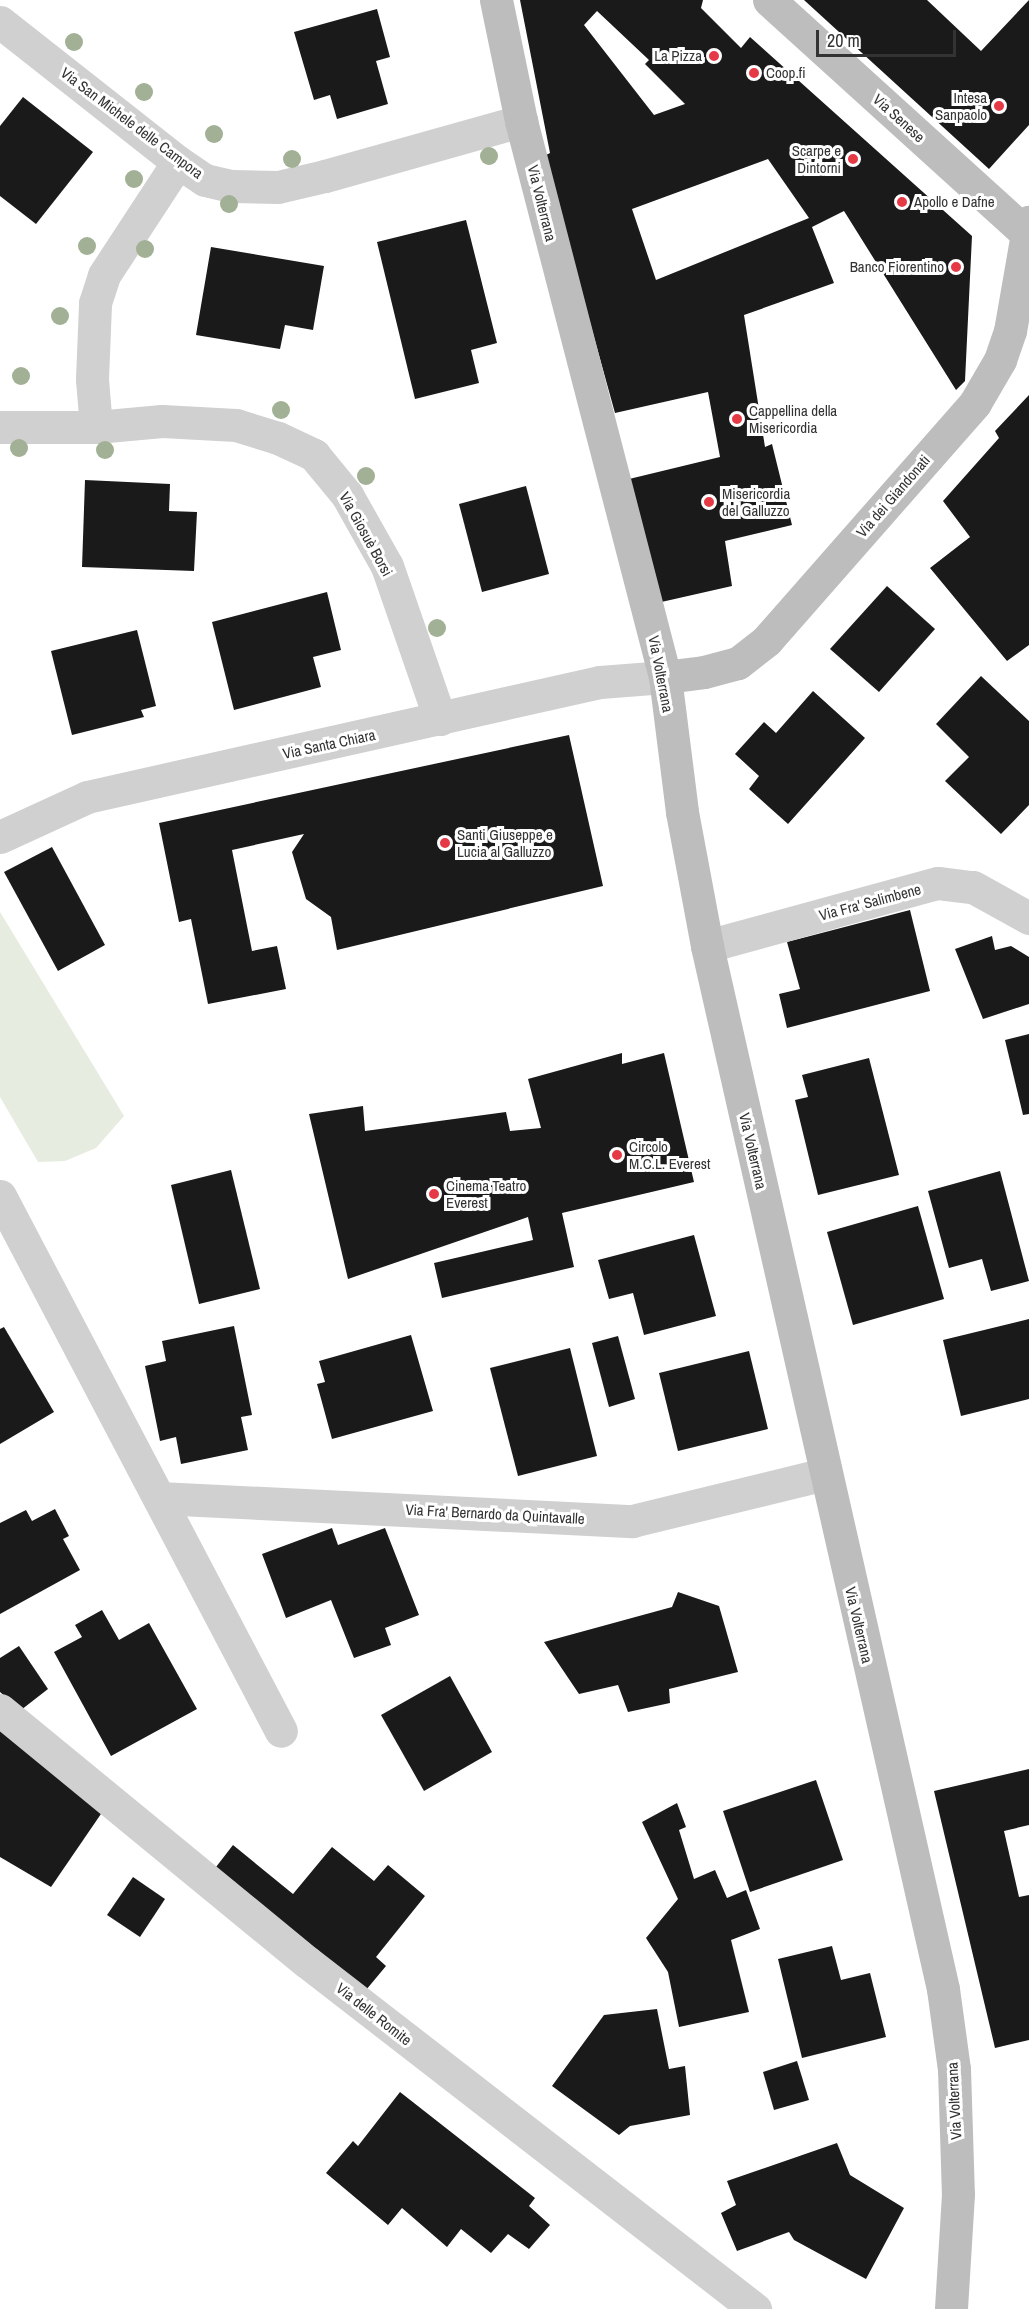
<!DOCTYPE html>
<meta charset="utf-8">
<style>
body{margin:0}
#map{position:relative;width:1029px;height:2309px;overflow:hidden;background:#fff;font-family:"Archivo Narrow",sans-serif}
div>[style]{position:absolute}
.green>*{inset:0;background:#e6ecdf}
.building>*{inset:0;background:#1a1a1a}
.minor>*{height:33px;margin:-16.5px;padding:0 16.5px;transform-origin:16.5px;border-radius:16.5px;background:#d0d0d0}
.secondary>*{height:33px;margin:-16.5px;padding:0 16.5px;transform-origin:16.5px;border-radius:16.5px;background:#bdbdbd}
.trees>*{width:18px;height:18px;margin:-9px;border-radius:50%;background:#a2b095}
.dots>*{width:16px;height:16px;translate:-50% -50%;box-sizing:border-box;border:3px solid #fff;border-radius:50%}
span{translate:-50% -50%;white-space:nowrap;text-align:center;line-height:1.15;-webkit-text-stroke:6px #fff;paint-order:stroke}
.poi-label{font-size:15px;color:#333}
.right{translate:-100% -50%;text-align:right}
.left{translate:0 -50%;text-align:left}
.street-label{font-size:15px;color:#333}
.scale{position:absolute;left:816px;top:30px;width:140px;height:27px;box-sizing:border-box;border:3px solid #333;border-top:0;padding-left:8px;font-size:18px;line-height:21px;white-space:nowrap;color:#333;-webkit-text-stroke:4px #fff;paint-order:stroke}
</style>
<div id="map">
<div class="green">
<i style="clip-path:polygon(0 912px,124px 1116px,96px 1148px,65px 1161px,38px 1162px,0 1097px)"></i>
</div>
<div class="building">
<i style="clip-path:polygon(evenodd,520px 0,703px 0,701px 8px,741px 48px,750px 37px,972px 236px,965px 381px,956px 390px,844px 211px,812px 227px,834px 283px,744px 315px,765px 447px,772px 444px,792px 525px,725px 541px,732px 586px,657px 603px,625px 480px,720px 457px,708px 392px,615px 413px,544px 156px,550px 153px,520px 0,597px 11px,649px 60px,645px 64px,685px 104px,654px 115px,584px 25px,597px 11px,520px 0,768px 159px,809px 218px,656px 280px,632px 209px,768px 159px)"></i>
<i style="clip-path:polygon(804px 0,927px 0,981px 51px,1029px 0,1029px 125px,989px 169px)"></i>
<i style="clip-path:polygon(377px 9px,390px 57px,376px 61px,388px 104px,337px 119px,330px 95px,314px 100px,294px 32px)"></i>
<i style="clip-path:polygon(23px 97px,93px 152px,36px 224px,0 196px,0 126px)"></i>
<i style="clip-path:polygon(466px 220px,497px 343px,471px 350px,479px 383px,415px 399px,377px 242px)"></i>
<i style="clip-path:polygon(211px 247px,324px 266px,313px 330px,285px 325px,280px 349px,196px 335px)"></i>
<i style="clip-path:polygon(1029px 395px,1029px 645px,1007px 661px,930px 568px,970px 537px,943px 501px,999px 438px,995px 431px)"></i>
<i style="clip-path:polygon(85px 480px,170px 484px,169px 511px,197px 512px,194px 571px,82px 567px)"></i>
<i style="clip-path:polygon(526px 486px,549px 574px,482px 592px,459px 504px)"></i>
<i style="clip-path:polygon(887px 586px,935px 629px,879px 692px,830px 649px)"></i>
<i style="clip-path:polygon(327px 592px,341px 650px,313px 657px,321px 687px,234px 710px,212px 622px)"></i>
<i style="clip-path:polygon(137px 630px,156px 706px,141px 710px,144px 717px,72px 735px,51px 651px)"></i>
<i style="clip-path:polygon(981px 676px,1029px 721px,1029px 805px,1001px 834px,945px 781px,969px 757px,936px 724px)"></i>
<i style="clip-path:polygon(813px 691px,865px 738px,788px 824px,749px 789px,759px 776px,735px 754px,764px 722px,776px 733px)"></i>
<i style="clip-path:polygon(569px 735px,603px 886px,337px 950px,331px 917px,306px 899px,292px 852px,304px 834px,232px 850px,252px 951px,277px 946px,286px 989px,208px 1004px,191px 919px,179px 922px,159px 823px)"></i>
<i style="clip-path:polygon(52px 847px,105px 945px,58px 971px,4px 872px)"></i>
<i style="clip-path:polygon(910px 910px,930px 991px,787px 1028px,779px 994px,800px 989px,787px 942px)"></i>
<i style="clip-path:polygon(992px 936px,995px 950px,1011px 946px,1029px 957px,1029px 1004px,983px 1019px,955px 949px)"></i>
<i style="clip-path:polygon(1029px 1034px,1029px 1114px,1023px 1115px,1005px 1040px)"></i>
<i style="clip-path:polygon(622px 1053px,622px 1064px,664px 1053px,694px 1182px,562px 1213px,574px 1267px,442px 1298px,434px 1263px,533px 1240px,528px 1217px,348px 1279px,309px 1114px,363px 1106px,365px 1131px,506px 1112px,510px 1131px,541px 1128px,528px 1079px)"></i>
<i style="clip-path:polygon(869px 1058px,899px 1175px,818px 1195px,795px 1100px,808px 1097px,802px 1075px)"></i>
<i style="clip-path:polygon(231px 1170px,260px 1289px,199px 1304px,171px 1185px)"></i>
<i style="clip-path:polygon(1000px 1171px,1029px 1281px,991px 1291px,982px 1259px,949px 1268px,928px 1191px)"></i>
<i style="clip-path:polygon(918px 1206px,944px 1299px,853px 1325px,827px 1232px)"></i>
<i style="clip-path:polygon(694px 1235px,716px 1316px,644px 1335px,633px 1293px,609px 1299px,598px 1260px)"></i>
<i style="clip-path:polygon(1029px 1319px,1029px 1399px,961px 1416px,943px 1340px)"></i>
<i style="clip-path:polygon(234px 1326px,252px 1415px,241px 1417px,248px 1450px,181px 1464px,176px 1437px,160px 1441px,145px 1366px,166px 1361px,162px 1341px)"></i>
<i style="clip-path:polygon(4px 1327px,54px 1412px,0 1444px,0 1329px)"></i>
<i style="clip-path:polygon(411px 1335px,433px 1411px,332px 1439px,317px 1384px,325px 1382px,319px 1361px)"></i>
<i style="clip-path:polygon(618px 1336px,635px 1399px,609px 1407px,592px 1343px)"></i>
<i style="clip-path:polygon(570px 1348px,597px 1456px,518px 1476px,490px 1368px)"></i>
<i style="clip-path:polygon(749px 1351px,768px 1429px,678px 1451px,659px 1373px)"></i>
<i style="clip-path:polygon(55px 1509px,69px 1536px,63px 1539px,80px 1570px,0 1614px,0 1523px,26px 1510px,32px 1521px)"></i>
<i style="clip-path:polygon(332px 1528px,338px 1545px,385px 1528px,419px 1615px,385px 1628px,391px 1645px,354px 1658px,331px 1600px,286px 1618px,262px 1554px)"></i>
<i style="clip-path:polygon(678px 1592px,719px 1606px,738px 1672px,669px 1689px,670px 1703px,628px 1712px,618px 1685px,579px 1694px,544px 1642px,672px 1607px)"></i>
<i style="clip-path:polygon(102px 1610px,119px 1640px,149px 1623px,197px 1709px,111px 1756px,54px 1652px,82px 1637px,75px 1625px)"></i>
<i style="clip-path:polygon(19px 1646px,48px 1689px,21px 1710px,0 1692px,0 1658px)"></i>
<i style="clip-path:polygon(450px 1676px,492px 1752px,424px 1791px,381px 1715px)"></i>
<i style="clip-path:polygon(0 1727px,103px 1811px,51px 1887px,0 1857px)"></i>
<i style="clip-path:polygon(1029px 1769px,1029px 1825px,1004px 1831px,1019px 1897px,1029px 1895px,1029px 2040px,995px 2048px,934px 1791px)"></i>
<i style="clip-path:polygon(816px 1780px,843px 1860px,750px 1892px,723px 1811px)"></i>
<i style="clip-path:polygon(677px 1803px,686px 1827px,679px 1830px,694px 1879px,715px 1870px,727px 1898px,746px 1890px,760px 1929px,731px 1940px,749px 2012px,679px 2027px,668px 1972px,646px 1938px,678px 1899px,642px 1822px)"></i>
<i style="clip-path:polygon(233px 1845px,293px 1894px,332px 1847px,374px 1881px,388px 1865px,425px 1896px,376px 1957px,386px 1966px,366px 1990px,216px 1867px)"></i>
<i style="clip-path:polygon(133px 1877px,165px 1899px,140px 1937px,107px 1915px)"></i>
<i style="clip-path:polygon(832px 1946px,841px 1980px,870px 1973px,886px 2037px,802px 2058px,778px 1959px)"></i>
<i style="clip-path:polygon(657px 2009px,669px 2069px,685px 2066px,690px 2115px,630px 2126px,619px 2135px,552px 2086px,604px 2015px)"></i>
<i style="clip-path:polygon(797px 2061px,809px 2100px,774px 2110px,763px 2072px)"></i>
<i style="clip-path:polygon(400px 2092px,535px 2198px,529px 2206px,550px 2225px,529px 2249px,508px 2234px,491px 2253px,461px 2229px,447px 2247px,402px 2208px,388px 2225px,326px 2173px,353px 2141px,358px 2146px)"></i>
<i style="clip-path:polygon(837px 2143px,850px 2175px,904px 2208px,866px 2279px,794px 2240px,789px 2232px,737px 2251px,721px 2213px,736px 2205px,727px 2181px)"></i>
</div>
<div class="minor">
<i style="left:0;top:22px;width:226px;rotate:38.2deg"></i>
<i style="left:178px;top:162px;width:32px;rotate:34deg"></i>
<i style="left:205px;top:180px;width:28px;rotate:13deg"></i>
<i style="left:232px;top:186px;width:46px;rotate:1.2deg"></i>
<i style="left:278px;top:187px;width:48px;rotate:-13.2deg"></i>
<i style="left:325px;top:176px;width:204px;rotate:-15.7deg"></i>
<i style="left:0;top:427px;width:96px"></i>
<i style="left:96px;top:427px;width:66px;rotate:-5.2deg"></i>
<i style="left:162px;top:421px;width:74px;rotate:3.1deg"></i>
<i style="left:236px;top:425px;width:44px;rotate:17.2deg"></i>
<i style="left:278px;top:438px;width:40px;rotate:25deg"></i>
<i style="left:314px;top:455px;width:52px;rotate:50.5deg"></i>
<i style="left:347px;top:495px;width:81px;rotate:60.6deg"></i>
<i style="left:387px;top:566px;width:162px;rotate:70.9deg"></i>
<i style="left:96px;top:427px;width:48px;rotate:-94.8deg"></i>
<i style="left:92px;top:379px;width:76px;rotate:-87.7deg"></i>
<i style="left:95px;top:303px;width:29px;rotate:-72deg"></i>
<i style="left:104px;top:275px;width:135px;rotate:-56.8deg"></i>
<i style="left:0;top:837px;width:96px;rotate:-24.7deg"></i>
<i style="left:87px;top:797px;width:526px;rotate:-12.64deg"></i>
<i style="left:600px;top:682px;width:65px;rotate:-4.4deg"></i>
<i style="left:707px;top:946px;width:239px;rotate:-15.3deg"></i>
<i style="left:938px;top:883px;width:35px;rotate:7deg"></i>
<i style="left:973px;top:887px;width:64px;rotate:29deg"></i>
<i style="left:0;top:1196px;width:604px;rotate:62.29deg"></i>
<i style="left:159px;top:1498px;width:474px;rotate:2.8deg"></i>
<i style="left:632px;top:1521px;width:199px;rotate:-13.7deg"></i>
<i style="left:0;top:1710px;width:397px;rotate:39.4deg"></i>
<i style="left:307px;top:1962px;width:567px;rotate:37.76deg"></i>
</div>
<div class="secondary">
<i style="left:496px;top:0;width:124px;rotate:78.3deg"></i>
<i style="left:521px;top:121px;width:574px;rotate:75.48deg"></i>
<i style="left:665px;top:677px;width:136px;rotate:82.8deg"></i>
<i style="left:682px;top:812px;width:136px;rotate:79.4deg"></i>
<i style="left:707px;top:946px;width:1069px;rotate:77.25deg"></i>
<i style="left:943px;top:1989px;width:81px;rotate:82.2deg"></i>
<i style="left:954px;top:2069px;width:125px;rotate:88.2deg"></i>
<i style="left:958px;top:2194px;width:115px;rotate:93.5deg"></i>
<i style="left:769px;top:0;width:351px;rotate:42.2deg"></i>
<i style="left:665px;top:677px;width:39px;rotate:-7deg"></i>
<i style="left:704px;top:672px;width:35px;rotate:-15deg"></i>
<i style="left:738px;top:663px;width:37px;rotate:-38deg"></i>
<i style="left:767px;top:640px;width:315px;rotate:-48.7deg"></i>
<i style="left:975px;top:403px;width:50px;rotate:-59.8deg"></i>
<i style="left:1000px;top:360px;width:31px;rotate:-71deg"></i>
<i style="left:1010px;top:331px;width:111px;rotate:-80.1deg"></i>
</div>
<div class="trees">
<i style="left:74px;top:42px"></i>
<i style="left:144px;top:92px"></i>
<i style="left:214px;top:134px"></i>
<i style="left:489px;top:156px"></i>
<i style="left:292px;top:159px"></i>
<i style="left:134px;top:179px"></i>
<i style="left:229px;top:204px"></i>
<i style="left:87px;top:246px"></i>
<i style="left:145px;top:249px"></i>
<i style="left:60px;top:316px"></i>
<i style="left:21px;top:376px"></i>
<i style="left:281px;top:410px"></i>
<i style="left:19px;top:448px"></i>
<i style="left:105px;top:450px"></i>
<i style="left:366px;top:476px"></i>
<i style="left:437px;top:628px"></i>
</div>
<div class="dots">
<i style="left:714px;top:56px;background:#e63946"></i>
<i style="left:754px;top:73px;background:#e63946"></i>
<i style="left:999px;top:106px;background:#e63946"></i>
<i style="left:853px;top:159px;background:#e63946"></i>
<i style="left:902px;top:202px;background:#e63946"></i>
<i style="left:956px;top:267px;background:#e63946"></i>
<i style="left:737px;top:419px;background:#e63946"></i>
<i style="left:709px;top:502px;background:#e63946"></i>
<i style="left:445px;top:843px;background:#e63946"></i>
<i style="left:617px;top:1155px;background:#e63946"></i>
<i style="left:434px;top:1194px;background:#e63946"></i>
</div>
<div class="poi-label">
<span class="right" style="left:702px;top:56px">La Pizza</span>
<span class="left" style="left:766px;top:73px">Coop.fi</span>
<span class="right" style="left:987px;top:106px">Intesa<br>Sanpaolo</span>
<span class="right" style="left:841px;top:159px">Scarpe e<br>Dintorni</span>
<span class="left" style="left:914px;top:202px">Apollo e Dafne</span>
<span class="right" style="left:944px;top:267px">Banco Fiorentino</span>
<span class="left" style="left:749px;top:419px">Cappellina della<br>Misericordia</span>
<span class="left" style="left:722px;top:502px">Misericordia<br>del Galluzzo</span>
<span class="left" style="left:457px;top:843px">Santi Giuseppe e<br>Lucia al Galluzzo</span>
<span class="left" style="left:629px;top:1155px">Circolo<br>M.C.L. Everest</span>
<span class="left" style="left:446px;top:1194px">Cinema Teatro<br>Everest</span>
</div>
<div class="street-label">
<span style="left:899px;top:118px;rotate:42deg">Via Senese</span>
<span style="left:132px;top:123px;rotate:37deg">Via San Michele delle Campora</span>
<span style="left:542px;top:203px;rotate:76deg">Via Volterrana</span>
<span style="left:893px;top:496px;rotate:-49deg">Via dei Giandonati</span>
<span style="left:366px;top:534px;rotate:61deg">Via Giosuè Borsi</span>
<span style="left:661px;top:674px;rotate:79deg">Via Volterrana</span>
<span style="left:329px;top:744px;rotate:-12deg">Via Santa Chiara</span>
<span style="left:870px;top:902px;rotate:-15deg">Via Fra' Salimbene</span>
<span style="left:753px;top:1151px;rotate:77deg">Via Volterrana</span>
<span style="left:495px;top:1514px;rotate:3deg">Via Fra' Bernardo da Quintavalle</span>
<span style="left:859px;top:1625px;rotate:77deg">Via Volterrana</span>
<span style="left:374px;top:2014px;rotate:38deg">Via delle Romite</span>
<span style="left:954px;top:2101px;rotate:-93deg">Via Volterrana</span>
</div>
<div class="scale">20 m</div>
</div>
